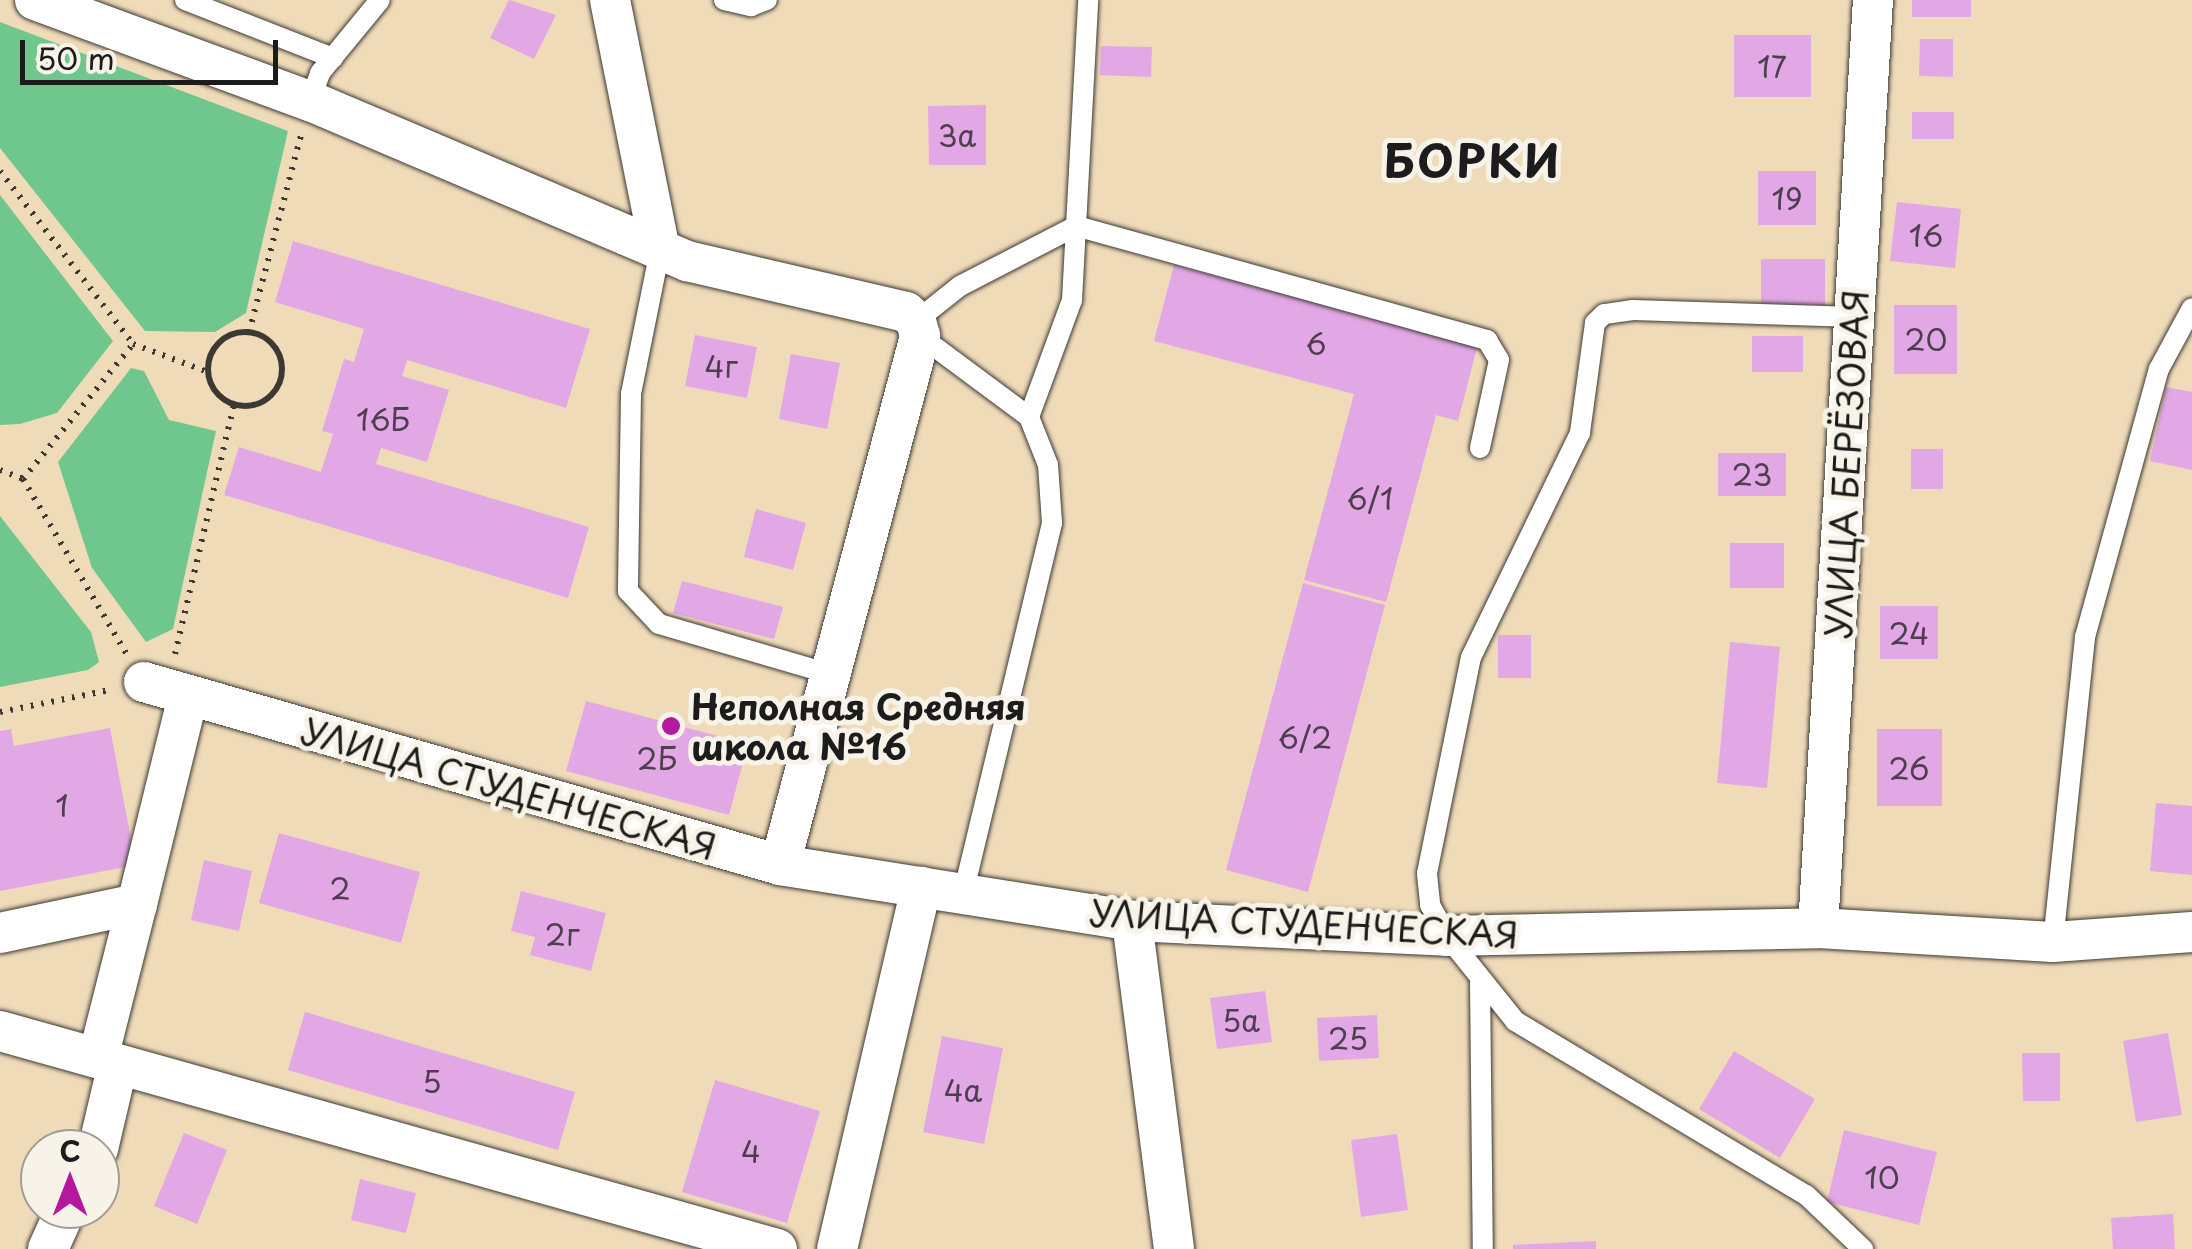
<!DOCTYPE html>
<meta charset="utf-8">
<style>
body{margin:0}
#map{position:relative;width:2192px;height:1249px;overflow:hidden;background:#f0dbb9;font-family:"Playpen Sans",sans-serif}
div>[style]{position:absolute}
.green>*{inset:0;background:#70c78d}
.building>*{inset:0;background:#e2a7e5}
.path>*{height:6px;margin-top:-3px;transform-origin:0;background:repeating-linear-gradient(90deg,#3c3934 0 2.5px,transparent 0 10.5px)}
.path>.ring{margin:-3px;padding:0;box-sizing:content-box;background:none;border:6px solid #3c3934;border-radius:50%}
.roads{filter:drop-shadow(0 0 2px #3c3934) drop-shadow(0 0 2px #3c3934)}
.lane>*{height:20px;margin:-10px;padding:0 10px;transform-origin:10px;border-radius:10px;background:#fff}
.street>*{height:40px;margin:-20px;padding:0 20px;transform-origin:20px;border-radius:20px;background:#fff}
.dots>*{width:28px;height:28px;translate:-50% -50%;box-sizing:border-box;border:5px solid #f7f3e8;border-radius:50%}
span{translate:-50% -50%;white-space:nowrap;text-align:center;line-height:1.15;-webkit-text-stroke:10px #f7f3e8;paint-order:stroke}
.number-label{font-size:30px;color:#4e3f4e}
.number-label span{-webkit-text-stroke-width:0}
.street-label{font-size:35px;color:#1c1c1c}
.poi-label{font-size:35px;color:#1c1c1c;font-weight:700}
.left{translate:0 -50%;text-align:left}
.district-label{font-size:45px;color:#1c1c1c;font-weight:700;letter-spacing:2.5px}
.north{position:absolute;left:20px;top:1129px;width:100px;height:100px;box-sizing:border-box;background:#f7f3e8;border:2px solid #9f9d96;border-radius:50%;rotate:0deg;font-size:28px;font-weight:700;line-height:40px;text-align:center;color:#1c1c1c}
.north::after{content:'';display:block;margin:auto;width:35px;height:45px;background:#b5179e;clip-path:polygon(50% 0,100% 100%,50% 72%,0 100%)}
.scale{position:absolute;left:20px;top:40px;width:258px;height:45px;box-sizing:border-box;border:5px solid #1c1c1c;border-top:0;padding-left:12px;font-size:30px;line-height:35px;white-space:nowrap;color:#1c1c1c;-webkit-text-stroke:8px #f7f3e8;paint-order:stroke}
</style>
<div id="map">
<div class="green">
<i style="clip-path:polygon(0 22px,288px 131px,246px 313px,215px 332px,145px 331px,0 148px)"></i>
<i style="clip-path:polygon(0 195px,113px 341px,57px 413px,20px 424px,0 425px)"></i>
<i style="clip-path:polygon(131px 368px,144px 371px,169px 420px,216px 431px,173px 629px,146px 642px,92px 568px,58px 462px)"></i>
<i style="clip-path:polygon(0 516px,91px 632px,99px 662px,88px 670px,0 687px)"></i>
</div>
<div class="building">
<i style="clip-path:polygon(509px 0,556px 15px,534px 59px,490px 38px)"></i>
<i style="clip-path:polygon(1912px 0,1971px 0,1971px 17px,1912px 17px)"></i>
<i style="clip-path:polygon(1734px 35px,1811px 35px,1811px 97px,1734px 97px)"></i>
<i style="clip-path:polygon(1920px 39px,1953px 39px,1953px 77px,1919px 76px)"></i>
<i style="clip-path:polygon(1101px 46px,1152px 47px,1151px 77px,1100px 75px)"></i>
<i style="clip-path:polygon(986px 105px,986px 165px,929px 165px,928px 106px)"></i>
<i style="clip-path:polygon(1912px 112px,1954px 112px,1954px 139px,1912px 139px)"></i>
<i style="clip-path:polygon(1758px 171px,1816px 171px,1816px 225px,1758px 225px)"></i>
<i style="clip-path:polygon(1897px 202px,1961px 209px,1955px 268px,1890px 261px)"></i>
<i style="clip-path:polygon(293px 241px,590px 329px,566px 408px,407px 360px,402px 376px,449px 390px,427px 462px,381px 448px,376px 464px,589px 527px,568px 598px,224px 495px,239px 447px,321px 472px,333px 434px,322px 431px,344px 359px,354px 362px,364px 329px,275px 302px)"></i>
<i style="clip-path:polygon(1761px 259px,1825px 259px,1825px 305px,1761px 305px)"></i>
<i style="clip-path:polygon(1174px 265px,1478px 344px,1458px 421px,1436px 415px,1386px 602px,1304px 580px,1354px 394px,1154px 341px)"></i>
<i style="clip-path:polygon(1894px 305px,1957px 305px,1957px 374px,1894px 374px)"></i>
<i style="clip-path:polygon(695px 335px,757px 347px,747px 398px,685px 386px)"></i>
<i style="clip-path:polygon(1752px 336px,1803px 336px,1803px 372px,1752px 372px)"></i>
<i style="clip-path:polygon(791px 354px,840px 363px,827px 429px,779px 419px)"></i>
<i style="clip-path:polygon(2166px 387px,2192px 392px,2192px 470px,2150px 461px)"></i>
<i style="clip-path:polygon(1911px 449px,1943px 449px,1943px 489px,1911px 489px)"></i>
<i style="clip-path:polygon(1718px 453px,1786px 453px,1786px 496px,1718px 496px)"></i>
<i style="clip-path:polygon(756px 509px,806px 523px,793px 570px,744px 557px)"></i>
<i style="clip-path:polygon(1730px 543px,1784px 543px,1784px 588px,1730px 588px)"></i>
<i style="clip-path:polygon(682px 581px,783px 607px,774px 639px,673px 613px)"></i>
<i style="clip-path:polygon(1303px 583px,1385px 605px,1308px 892px,1226px 870px)"></i>
<i style="clip-path:polygon(1880px 606px,1938px 606px,1938px 659px,1880px 659px)"></i>
<i style="clip-path:polygon(1498px 635px,1531px 635px,1531px 678px,1498px 678px)"></i>
<i style="clip-path:polygon(1730px 642px,1780px 647px,1767px 788px,1717px 783px)"></i>
<i style="clip-path:polygon(586px 701px,748px 744px,729px 815px,566px 771px)"></i>
<i style="clip-path:polygon(110px 728px,136px 865px,0 891px,0 731px,11px 729px,14px 746px)"></i>
<i style="clip-path:polygon(1877px 729px,1942px 729px,1942px 806px,1877px 806px)"></i>
<i style="clip-path:polygon(2156px 803px,2192px 806px,2192px 875px,2150px 871px)"></i>
<i style="clip-path:polygon(279px 833px,420px 872px,401px 943px,259px 903px)"></i>
<i style="clip-path:polygon(204px 860px,252px 871px,239px 931px,191px 920px)"></i>
<i style="clip-path:polygon(521px 891px,606px 913px,591px 971px,530px 955px,535px 937px,511px 931px)"></i>
<i style="clip-path:polygon(1265px 991px,1272px 1042px,1217px 1049px,1210px 998px)"></i>
<i style="clip-path:polygon(305px 1012px,575px 1092px,558px 1150px,288px 1070px)"></i>
<i style="clip-path:polygon(1377px 1015px,1379px 1058px,1319px 1061px,1317px 1018px)"></i>
<i style="clip-path:polygon(2168px 1033px,2182px 1115px,2136px 1122px,2123px 1041px)"></i>
<i style="clip-path:polygon(942px 1036px,1003px 1048px,984px 1144px,923px 1132px)"></i>
<i style="clip-path:polygon(1734px 1051px,1815px 1099px,1780px 1158px,1699px 1109px)"></i>
<i style="clip-path:polygon(2022px 1053px,2060px 1053px,2060px 1101px,2023px 1101px)"></i>
<i style="clip-path:polygon(715px 1080px,820px 1111px,787px 1223px,682px 1192px)"></i>
<i style="clip-path:polygon(1844px 1130px,1937px 1152px,1919px 1225px,1827px 1202px)"></i>
<i style="clip-path:polygon(184px 1133px,227px 1150px,197px 1224px,154px 1206px)"></i>
<i style="clip-path:polygon(1397px 1134px,1408px 1210px,1361px 1217px,1351px 1140px)"></i>
<i style="clip-path:polygon(360px 1179px,416px 1193px,406px 1233px,351px 1220px)"></i>
<i style="clip-path:polygon(2173px 1214px,2175px 1249px,2113px 1249px,2111px 1218px)"></i>
<i style="clip-path:polygon(1596px 1241px,1596px 1249px,1513px 1249px,1513px 1245px)"></i>
</div>
<div class="path">
<i style="left:0;top:171px;width:218px;rotate:52.4deg"></i>
<i style="left:133px;top:344px;width:80px;rotate:20.5deg"></i>
<i style="left:249px;top:332px;width:204px;rotate:-75.2deg"></i>
<i class="ring" style="left:208px;top:332px;width:68px;height:68px"></i>
<i style="left:0;top:470px;width:25px;rotate:21deg"></i>
<i style="left:23px;top:479px;width:204px;rotate:59.4deg"></i>
<i style="left:23px;top:479px;width:174px;rotate:-50.8deg"></i>
<i style="left:175px;top:654px;width:257px;rotate:-76.7deg"></i>
<i style="left:0;top:712px;width:112px;rotate:-11.3deg"></i>
</div>
<div class="roads">
<div class="lane">
<i style="left:185px;top:0;width:159px;rotate:21.4deg"></i>
<i style="left:724px;top:0;width:28px;rotate:13deg"></i>
<i style="left:751px;top:6px;width:17px;rotate:-21deg"></i>
<i style="left:310px;top:101px;width:30px;rotate:-70deg"></i>
<i style="left:320px;top:73px;width:94px;rotate:-50.6deg"></i>
<i style="left:660px;top:250px;width:147px;rotate:101.4deg"></i>
<i style="left:631px;top:394px;width:197px;rotate:90.9deg"></i>
<i style="left:628px;top:591px;width:45px;rotate:46.8deg"></i>
<i style="left:659px;top:624px;width:178px;rotate:16.3deg"></i>
<i style="left:1855px;top:317px;width:222px;rotate:-178.2deg"></i>
<i style="left:1633px;top:310px;width:29px;rotate:172deg"></i>
<i style="left:1604px;top:314px;width:13px;rotate:135deg"></i>
<i style="left:1595px;top:323px;width:111px;rotate:97.8deg"></i>
<i style="left:1580px;top:433px;width:249px;rotate:115.9deg"></i>
<i style="left:1471px;top:657px;width:221px;rotate:101.5deg"></i>
<i style="left:1427px;top:874px;width:31px;rotate:84deg"></i>
<i style="left:1430px;top:905px;width:35px;rotate:61deg"></i>
<i style="left:1447px;top:936px;width:109px;rotate:51.3deg"></i>
<i style="left:1515px;top:1021px;width:339px;rotate:30.9deg"></i>
<i style="left:1806px;top:1195px;width:79px;rotate:43.5deg"></i>
<i style="left:916px;top:321px;width:56px;rotate:-38.5deg"></i>
<i style="left:960px;top:286px;width:131px;rotate:-27.3deg"></i>
<i style="left:1076px;top:226px;width:427px;rotate:15.5deg"></i>
<i style="left:1487px;top:340px;width:23px;rotate:59deg"></i>
<i style="left:1499px;top:360px;width:90px;rotate:102.2deg"></i>
<i style="left:920px;top:336px;width:136px;rotate:36.6deg"></i>
<i style="left:963px;top:894px;width:382px;rotate:-76.5deg"></i>
<i style="left:1052px;top:523px;width:58px;rotate:-93.9deg"></i>
<i style="left:1048px;top:465px;width:52px;rotate:-111.6deg"></i>
<i style="left:1029px;top:417px;width:125px;rotate:-69.8deg"></i>
<i style="left:1072px;top:300px;width:300px;rotate:-86.9deg"></i>
<i style="left:2053px;top:942px;width:307px;rotate:-84deg"></i>
<i style="left:2085px;top:637px;width:278px;rotate:-74.6deg"></i>
<i style="left:2159px;top:369px;width:69px;rotate:-61.6deg"></i>
<i style="left:1480px;top:982px;width:267px;rotate:89.4deg"></i>
</div>
<div class="street">
<i style="left:35px;top:0;width:293px;rotate:20.2deg"></i>
<i style="left:310px;top:101px;width:410px;rotate:23deg"></i>
<i style="left:687px;top:261px;width:225px;rotate:13.1deg"></i>
<i style="left:906px;top:312px;width:13px;rotate:42deg"></i>
<i style="left:916px;top:321px;width:16px;rotate:75deg"></i>
<i style="left:920px;top:336px;width:547px;rotate:104.82deg"></i>
<i style="left:610px;top:0;width:255px;rotate:78.7deg"></i>
<i style="left:144px;top:682px;width:662px;rotate:16.05deg"></i>
<i style="left:780px;top:865px;width:356px;rotate:9deg"></i>
<i style="left:1132px;top:921px;width:315px;rotate:2.7deg"></i>
<i style="left:1447px;top:936px;width:371px;rotate:-1.2deg"></i>
<i style="left:1818px;top:928px;width:235px;rotate:3.4deg"></i>
<i style="left:2053px;top:942px;width:139px;rotate:-4.1deg"></i>
<i style="left:1132px;top:921px;width:331px;rotate:82.7deg"></i>
<i style="left:1818px;top:928px;width:930px;rotate:-86.61deg"></i>
<i style="left:0;top:933px;width:140px;rotate:-12deg"></i>
<i style="left:137px;top:904px;width:214px;rotate:-76.2deg"></i>
<i style="left:0;top:1031px;width:807px;rotate:15.67deg"></i>
<i style="left:98px;top:1058px;width:159px;rotate:-75.8deg"></i>
<i style="left:98px;top:1149px;width:87px;rotate:-76.8deg"></i>
<i style="left:48px;top:1249px;width:44px;rotate:-65.8deg"></i>
<i style="left:837px;top:1249px;width:372px;rotate:-76.9deg"></i>
</div>
</div>
<div class="dots">
<i style="left:671px;top:726px;background:#b5179e"></i>
</div>
<div class="number-label">
<span style="left:1772px;top:66px">17</span>
<span style="left:957px;top:135px">3а</span>
<span style="left:1787px;top:198px">19</span>
<span style="left:1926px;top:235px">16</span>
<span style="left:1926px;top:339px">20</span>
<span style="left:1316px;top:343px">6</span>
<span style="left:721px;top:366px">4г</span>
<span style="left:383px;top:419px">16Б</span>
<span style="left:1752px;top:474px">23</span>
<span style="left:1370px;top:498px">6/1</span>
<span style="left:1909px;top:633px">24</span>
<span style="left:1305px;top:737px">6/2</span>
<span style="left:657px;top:758px">2Б</span>
<span style="left:1909px;top:768px">26</span>
<span style="left:62px;top:805px">1</span>
<span style="left:340px;top:888px">2</span>
<span style="left:562px;top:934px">2г</span>
<span style="left:1241px;top:1020px">5а</span>
<span style="left:1348px;top:1038px">25</span>
<span style="left:432px;top:1081px">5</span>
<span style="left:963px;top:1090px">4а</span>
<span style="left:751px;top:1151px">4</span>
<span style="left:1882px;top:1177px">10</span>
</div>
<div class="street-label">
<span style="left:1846px;top:464px;rotate:-87deg">УЛИЦА БЕРЁЗОВАЯ</span>
<span style="left:509px;top:788px;rotate:16deg">УЛИЦА СТУДЕНЧЕСКАЯ</span>
<span style="left:1304px;top:923px;rotate:3deg">УЛИЦА СТУДЕНЧЕСКАЯ</span>
</div>
<div class="poi-label">
<span class="left" style="left:691px;top:726px">Неполная Средняя<br>школа №16</span>
</div>
<div class="district-label">
<span style="left:1473px;top:160px">БОРКИ</span>
</div>
<div class="north">С</div>
<div class="scale">50 m</div>
</div>
